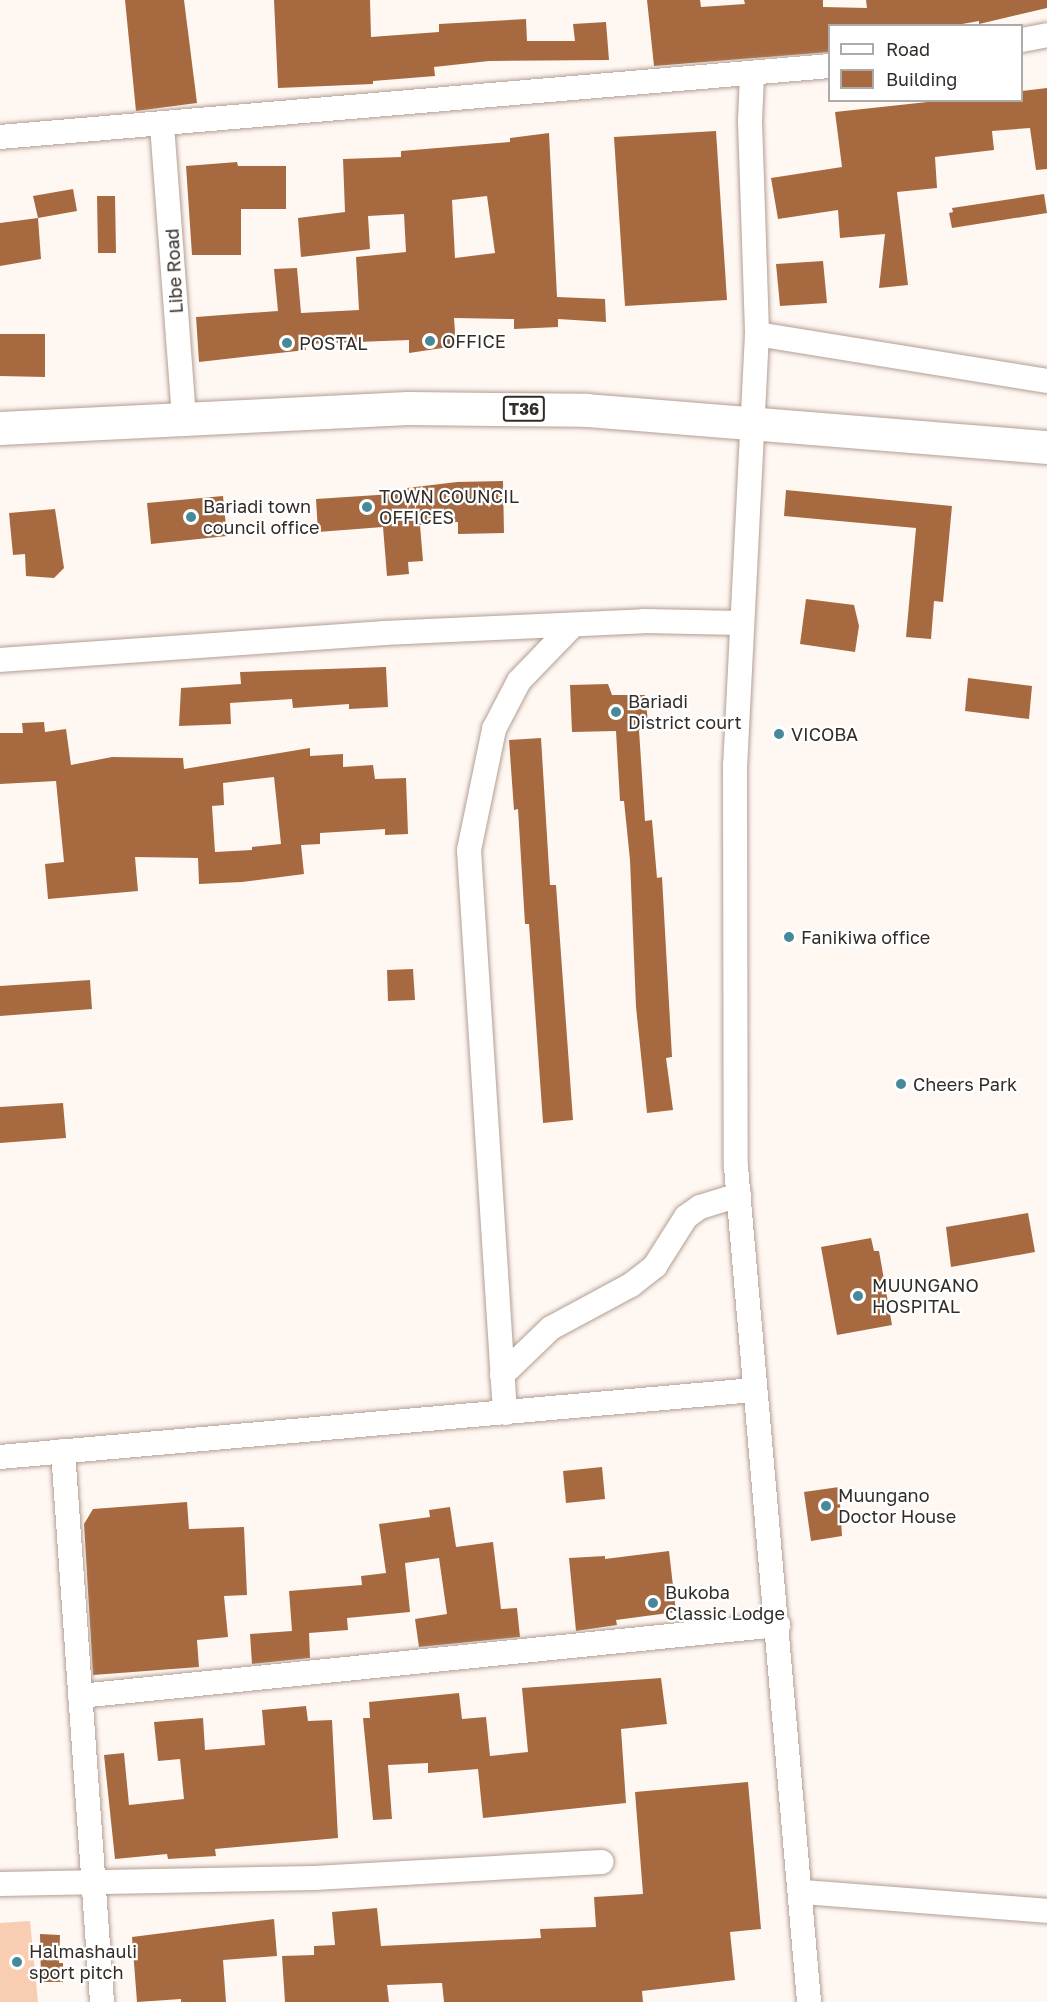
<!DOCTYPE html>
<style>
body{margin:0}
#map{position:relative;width:1047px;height:2002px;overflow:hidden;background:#fff7f2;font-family:"Golos Text",sans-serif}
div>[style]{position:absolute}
.green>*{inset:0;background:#f9cdb1}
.building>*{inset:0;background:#a76a40}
.roads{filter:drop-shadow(0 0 2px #b29f93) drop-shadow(0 0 2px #b29f93)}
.street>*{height:24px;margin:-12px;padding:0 12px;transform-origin:12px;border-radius:12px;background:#fff}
.highway>*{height:33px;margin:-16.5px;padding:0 16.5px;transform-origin:16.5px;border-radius:16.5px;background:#fff}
.dots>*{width:16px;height:16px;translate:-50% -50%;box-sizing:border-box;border:3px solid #fff;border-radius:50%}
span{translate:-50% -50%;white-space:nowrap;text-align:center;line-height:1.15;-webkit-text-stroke:4.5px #fff;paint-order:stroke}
.shield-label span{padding:2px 4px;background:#fff;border:2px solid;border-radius:4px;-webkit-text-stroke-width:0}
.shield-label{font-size:16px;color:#332c27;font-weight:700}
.street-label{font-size:18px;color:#332c27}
.poi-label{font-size:18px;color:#332c27}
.left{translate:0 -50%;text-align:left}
.legend{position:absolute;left:828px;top:24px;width:195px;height:78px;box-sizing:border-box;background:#fff;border:2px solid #adaba9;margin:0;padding:8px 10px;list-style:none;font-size:18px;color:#332c27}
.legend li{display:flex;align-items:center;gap:12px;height:30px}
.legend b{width:30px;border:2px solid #adaba9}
</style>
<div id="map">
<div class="green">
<i style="clip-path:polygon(30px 1921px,38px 2002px,0 2002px,0 1923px)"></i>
</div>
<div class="building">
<i style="clip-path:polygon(125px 0,184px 0,197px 103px,136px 111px)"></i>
<i style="clip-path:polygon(274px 0,370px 0,371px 37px,439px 32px,439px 24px,526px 19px,527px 41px,575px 41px,573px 24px,606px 22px,609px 60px,489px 61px,434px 67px,435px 76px,373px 81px,373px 84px,278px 88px)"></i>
<i style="clip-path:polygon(647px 0,700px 0,701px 7px,745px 4px,744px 0,823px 0,823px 7px,867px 8px,866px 0,1047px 0,1047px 8px,979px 24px,979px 21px,951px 26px,830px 26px,830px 52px,654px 66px)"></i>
<i style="clip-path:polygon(1047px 88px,1047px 169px,1036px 170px,1030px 128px,992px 131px,994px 150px,935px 157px,937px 188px,897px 192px,908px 285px,879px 288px,885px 234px,840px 238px,838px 210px,778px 219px,771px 178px,842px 167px,835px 112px,946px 100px,1022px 100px,1022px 91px)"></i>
<i style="clip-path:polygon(716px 131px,727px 300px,625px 306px,614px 137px)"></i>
<i style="clip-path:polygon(evenodd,549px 133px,557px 297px,605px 299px,606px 322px,558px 319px,558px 327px,514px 329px,514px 319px,454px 318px,456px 346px,409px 353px,409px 340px,305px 344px,306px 350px,199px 362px,196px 317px,278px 311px,274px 269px,297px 268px,301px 313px,359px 310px,356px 257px,406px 252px,404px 214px,368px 216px,370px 249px,301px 257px,298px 218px,345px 212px,343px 159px,401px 157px,401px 151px,510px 142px,510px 138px,549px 133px,487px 196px,495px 253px,455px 258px,452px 200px,487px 196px)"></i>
<i style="clip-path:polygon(237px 162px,238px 166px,286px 166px,286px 209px,241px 209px,241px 255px,192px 255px,186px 166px)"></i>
<i style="clip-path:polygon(73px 189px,77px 211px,38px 218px,33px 196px)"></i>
<i style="clip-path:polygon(1044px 194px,1047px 213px,952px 228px,949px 213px,953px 212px,952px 208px)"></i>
<i style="clip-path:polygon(97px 196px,115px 196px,116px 253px,98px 253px)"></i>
<i style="clip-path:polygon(38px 218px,41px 259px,0 266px,0 223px)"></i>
<i style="clip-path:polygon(823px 261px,827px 303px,780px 306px,776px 264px)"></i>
<i style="clip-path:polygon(0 334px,45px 334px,45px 377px,0 376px)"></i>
<i style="clip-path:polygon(503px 481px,504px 533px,458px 534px,458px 522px,420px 525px,423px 561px,408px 562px,409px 574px,387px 576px,383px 527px,318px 532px,316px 499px,408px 493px,407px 488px,457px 482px)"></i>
<i style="clip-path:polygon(786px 490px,952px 506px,943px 602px,934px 601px,931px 639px,906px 637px,916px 528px,784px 516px)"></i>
<i style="clip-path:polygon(223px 496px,227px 536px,151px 544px,147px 503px)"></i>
<i style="clip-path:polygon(55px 509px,64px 568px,54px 578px,26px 576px,25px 554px,13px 555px,9px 513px)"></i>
<i style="clip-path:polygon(806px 599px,854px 605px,859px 626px,855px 652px,800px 644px)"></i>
<i style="clip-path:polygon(386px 667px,388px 707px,349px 709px,349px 704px,293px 708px,292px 699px,230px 703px,231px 724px,179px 726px,181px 688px,241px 684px,240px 672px)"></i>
<i style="clip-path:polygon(968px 678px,1032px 686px,1029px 719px,965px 711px)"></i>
<i style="clip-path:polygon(608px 684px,612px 695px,645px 695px,649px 730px,639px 730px,645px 821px,652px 820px,657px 878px,662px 877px,672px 1057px,666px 1058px,673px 1110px,647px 1113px,636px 1007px,630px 860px,624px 801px,620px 801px,616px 731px,572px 732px,570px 685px)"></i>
<i style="clip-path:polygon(evenodd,44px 722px,45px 732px,66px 729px,71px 765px,112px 757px,183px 758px,184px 769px,310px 748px,310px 756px,343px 754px,343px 767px,373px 765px,375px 779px,406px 778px,408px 834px,385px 835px,385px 829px,320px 833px,320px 844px,301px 845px,304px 874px,242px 882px,199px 884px,198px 858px,135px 857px,138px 891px,48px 899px,45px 864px,64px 862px,56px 781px,0 784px,0 733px,23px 733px,22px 723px,44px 722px,274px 777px,281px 844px,252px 847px,252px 850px,215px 852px,212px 806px,224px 805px,223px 783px,274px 777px)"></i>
<i style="clip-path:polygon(541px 738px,550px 885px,556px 885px,573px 1120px,543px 1123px,529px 924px,525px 924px,518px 809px,514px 810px,509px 740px)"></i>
<i style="clip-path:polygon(413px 969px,415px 1000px,388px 1001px,387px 970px)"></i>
<i style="clip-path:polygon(90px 980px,92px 1009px,0 1016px,0 986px)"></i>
<i style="clip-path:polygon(63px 1103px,66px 1138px,0 1143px,0 1107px)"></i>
<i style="clip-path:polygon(1028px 1213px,1035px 1252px,951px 1267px,946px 1227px)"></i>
<i style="clip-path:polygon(871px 1238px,874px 1251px,879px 1251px,892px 1325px,837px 1335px,821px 1247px)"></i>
<i style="clip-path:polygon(602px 1467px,605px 1499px,566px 1503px,563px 1471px)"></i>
<i style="clip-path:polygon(839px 1487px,842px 1536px,811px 1541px,804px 1492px)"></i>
<i style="clip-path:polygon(187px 1502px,189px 1529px,244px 1527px,247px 1595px,224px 1596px,228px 1637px,197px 1640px,199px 1667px,93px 1675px,84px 1524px,93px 1509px)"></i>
<i style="clip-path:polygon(450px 1507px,456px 1547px,493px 1542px,501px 1609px,517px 1608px,520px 1637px,419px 1647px,415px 1619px,447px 1614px,439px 1558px,405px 1563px,410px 1612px,347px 1618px,348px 1630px,309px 1633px,310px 1658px,252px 1664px,250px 1634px,292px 1631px,289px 1591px,362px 1585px,361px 1576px,386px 1573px,379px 1524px,430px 1517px,429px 1510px)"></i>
<i style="clip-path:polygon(669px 1551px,676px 1612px,616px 1620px,617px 1625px,576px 1631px,569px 1558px,605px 1556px,605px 1559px)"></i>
<i style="clip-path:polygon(661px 1678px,667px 1724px,621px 1729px,626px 1803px,483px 1818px,478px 1769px,428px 1773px,428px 1763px,388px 1765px,392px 1819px,373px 1820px,363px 1718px,370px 1718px,369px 1702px,459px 1693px,462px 1719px,486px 1717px,490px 1756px,528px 1752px,522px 1688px)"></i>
<i style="clip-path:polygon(306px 1706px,308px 1721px,332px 1720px,338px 1838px,215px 1849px,216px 1856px,168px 1859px,167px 1854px,115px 1859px,104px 1755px,124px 1753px,129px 1805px,184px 1799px,180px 1759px,158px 1761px,154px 1722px,203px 1718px,205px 1750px,265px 1745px,262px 1710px)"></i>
<i style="clip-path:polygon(748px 1782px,761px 1929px,730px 1932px,735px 1980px,642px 1991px,643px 2002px,444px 2002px,442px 1983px,439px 1983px,387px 1985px,389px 2002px,285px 2002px,282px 1956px,314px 1955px,314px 1946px,335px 1945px,332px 1912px,377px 1908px,381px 1946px,541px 1938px,540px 1929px,596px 1927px,594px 1897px,643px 1894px,635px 1792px)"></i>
<i style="clip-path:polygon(274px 1919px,277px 1956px,223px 1960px,226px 2002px,181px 2002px,181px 1999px,137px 2002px,132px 1937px)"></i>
<i style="clip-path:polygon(40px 1934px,60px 1935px,59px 1963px,63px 1963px,63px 1982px,41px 1982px)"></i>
</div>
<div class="roads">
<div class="street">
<i style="left:1022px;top:40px;width:25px;rotate:-11deg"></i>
<i style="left:752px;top:75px;width:46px;rotate:92.5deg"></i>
<i style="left:750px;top:121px;width:213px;rotate:88.1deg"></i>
<i style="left:757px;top:334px;width:432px;rotate:92.9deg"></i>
<i style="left:735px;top:765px;width:402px;rotate:89.9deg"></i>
<i style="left:736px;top:1167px;width:838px;rotate:85deg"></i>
<i style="left:162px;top:125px;width:293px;rotate:85.7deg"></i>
<i style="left:0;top:137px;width:833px;rotate:-4.89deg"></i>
<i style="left:757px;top:334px;width:294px;rotate:9.2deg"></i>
<i style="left:0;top:660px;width:385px;rotate:-4deg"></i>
<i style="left:384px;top:633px;width:260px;rotate:-2.6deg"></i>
<i style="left:644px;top:621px;width:97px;rotate:1.2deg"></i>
<i style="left:502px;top:1375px;width:68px;rotate:-43.8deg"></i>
<i style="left:551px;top:1328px;width:91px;rotate:-28.3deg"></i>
<i style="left:631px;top:1285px;width:31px;rotate:-38deg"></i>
<i style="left:655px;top:1266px;width:58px;rotate:-57.7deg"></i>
<i style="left:686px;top:1217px;width:17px;rotate:-36deg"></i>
<i style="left:700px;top:1207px;width:41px;rotate:-17.1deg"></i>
<i style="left:505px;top:1413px;width:564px;rotate:-93.66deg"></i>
<i style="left:469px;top:850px;width:124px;rotate:-78.3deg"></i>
<i style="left:494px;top:729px;width:54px;rotate:-62.5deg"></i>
<i style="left:519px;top:681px;width:78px;rotate:-46deg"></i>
<i style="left:63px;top:1451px;width:552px;rotate:85.95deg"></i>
<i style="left:0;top:1457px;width:757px;rotate:-5.08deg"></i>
<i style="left:80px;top:1696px;width:702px;rotate:-5.81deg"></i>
<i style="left:0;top:1884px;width:314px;rotate:-1.1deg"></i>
<i style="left:314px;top:1878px;width:288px;rotate:-3.2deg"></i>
<i style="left:802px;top:1892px;width:246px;rotate:4.4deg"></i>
</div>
<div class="highway">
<i style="left:0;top:428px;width:408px;rotate:-2.8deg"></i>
<i style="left:408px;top:408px;width:178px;rotate:0.6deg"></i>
<i style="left:586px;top:410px;width:462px;rotate:4.6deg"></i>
</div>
</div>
<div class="dots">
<i style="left:430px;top:341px;background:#47899a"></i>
<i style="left:287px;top:343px;background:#47899a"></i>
<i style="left:367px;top:507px;background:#47899a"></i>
<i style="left:191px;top:517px;background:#47899a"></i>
<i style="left:616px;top:712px;background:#47899a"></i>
<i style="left:779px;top:734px;background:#47899a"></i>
<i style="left:789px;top:937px;background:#47899a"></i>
<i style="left:901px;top:1084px;background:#47899a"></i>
<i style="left:858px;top:1296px;background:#47899a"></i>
<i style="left:826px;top:1506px;background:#47899a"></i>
<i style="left:653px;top:1603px;background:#47899a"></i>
<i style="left:17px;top:1962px;background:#47899a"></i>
</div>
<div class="shield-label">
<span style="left:524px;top:409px">T36</span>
</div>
<div class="street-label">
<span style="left:174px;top:271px;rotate:-93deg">Libe Road</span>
</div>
<div class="poi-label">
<span class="left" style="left:442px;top:341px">OFFICE</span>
<span class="left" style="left:299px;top:343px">POSTAL</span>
<span class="left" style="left:379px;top:507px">TOWN COUNCIL<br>OFFICES</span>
<span class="left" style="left:203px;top:517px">Bariadi town<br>council office</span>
<span class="left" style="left:628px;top:712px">Bariadi<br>District court</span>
<span class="left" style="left:791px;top:734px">VICOBA</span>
<span class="left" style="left:801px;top:937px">Fanikiwa office</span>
<span class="left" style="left:913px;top:1084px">Cheers Park</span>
<span class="left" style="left:872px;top:1296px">MUUNGANO<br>HOSPITAL</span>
<span class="left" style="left:838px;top:1506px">Muungano<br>Doctor House</span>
<span class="left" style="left:665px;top:1603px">Bukoba<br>Classic Lodge</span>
<span class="left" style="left:29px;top:1962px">Halmashauli<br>sport pitch</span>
</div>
<ul class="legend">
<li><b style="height:8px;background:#fff"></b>Road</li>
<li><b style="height:16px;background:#a76a40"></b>Building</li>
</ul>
</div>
